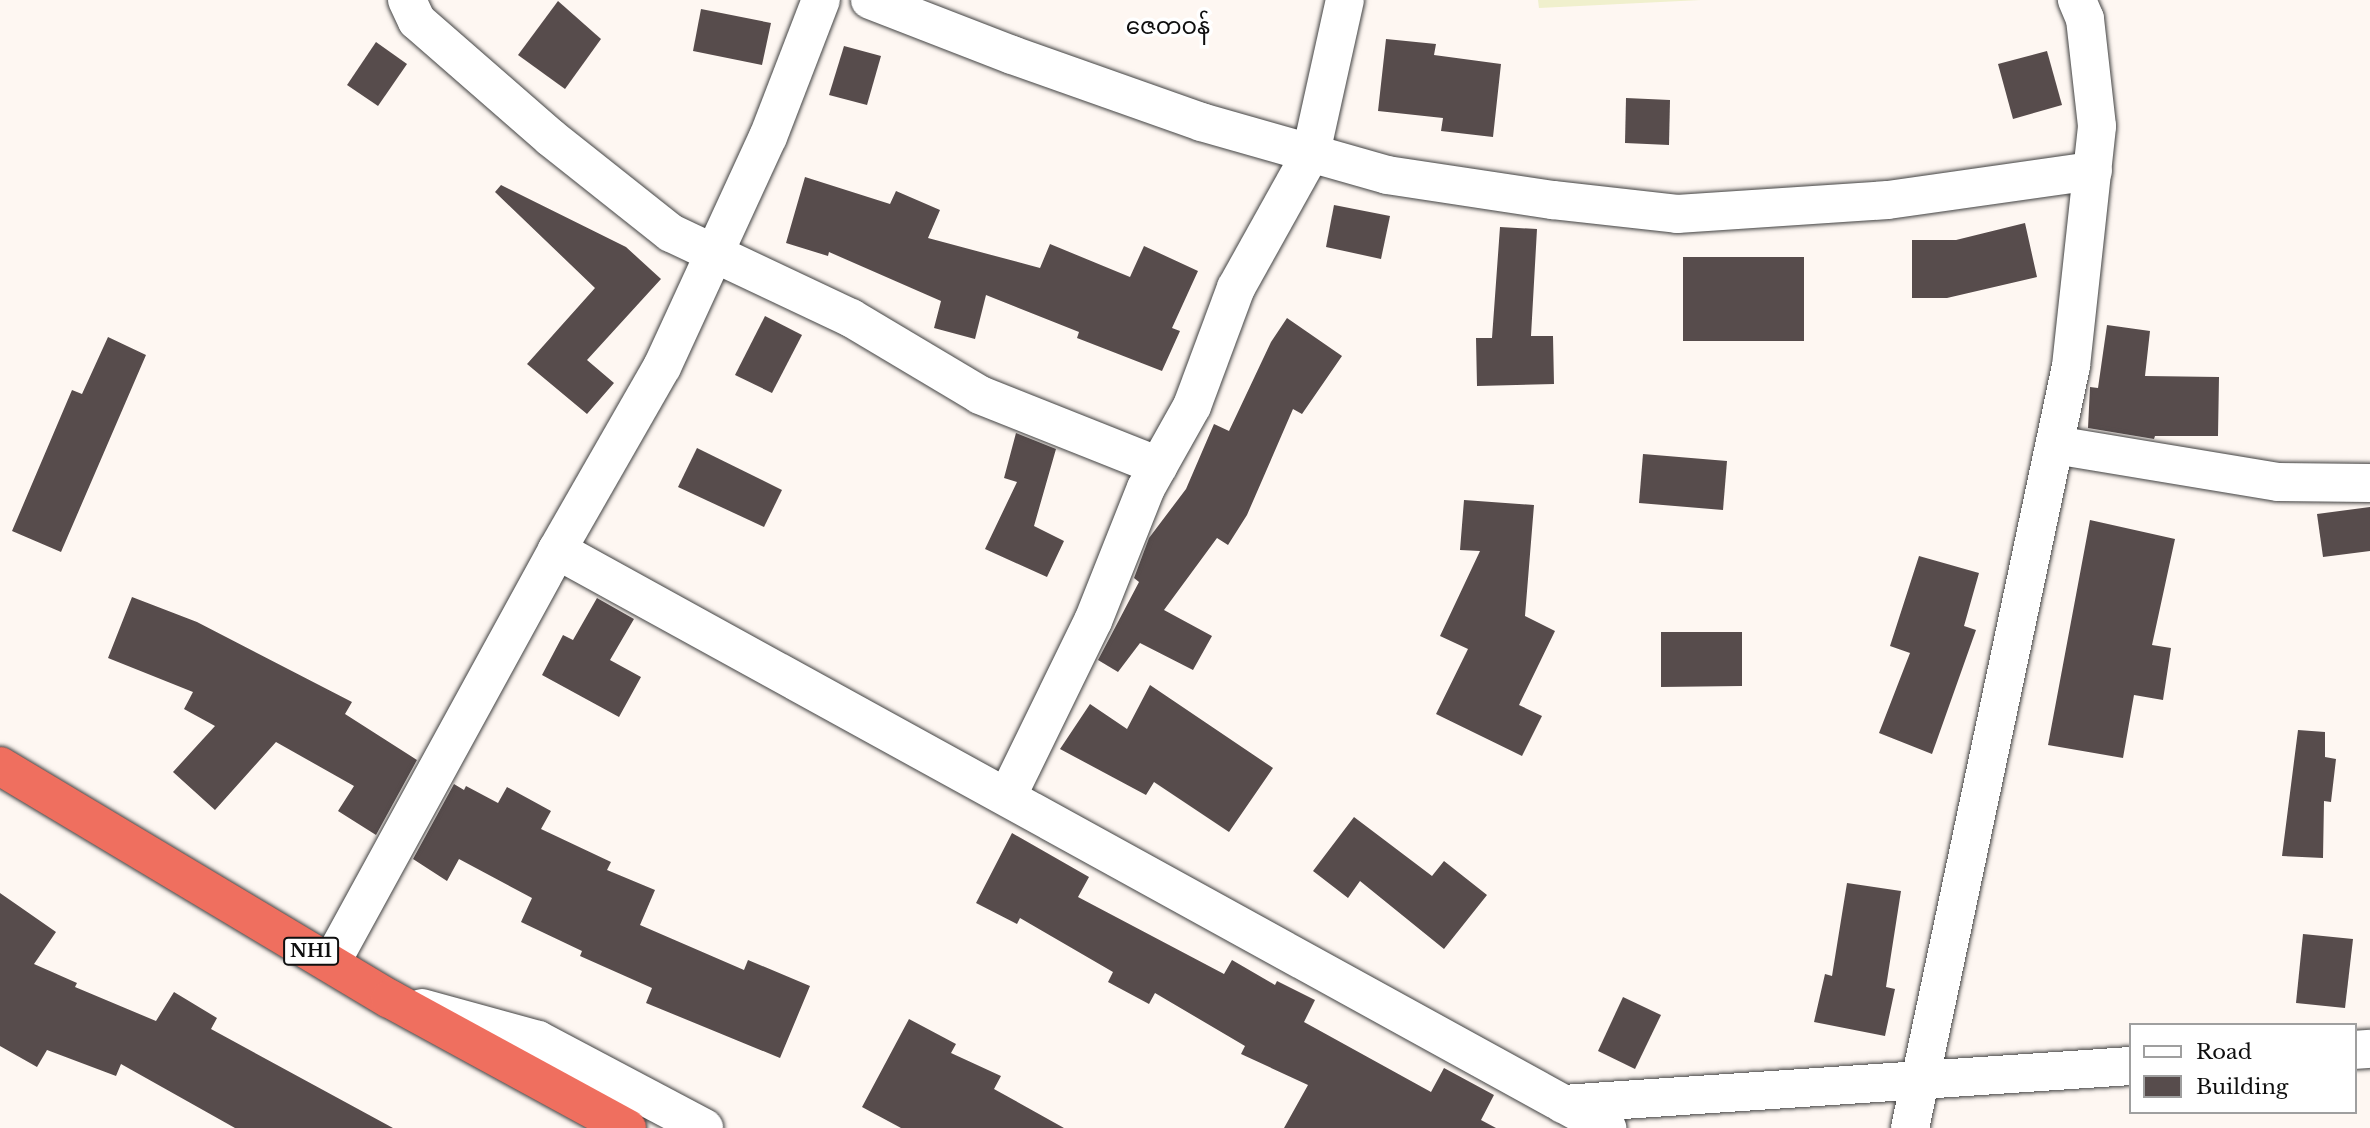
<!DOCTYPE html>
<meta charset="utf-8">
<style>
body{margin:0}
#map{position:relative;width:2370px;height:1128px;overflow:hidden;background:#fef7f2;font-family:"Libre Baskerville","Noto Sans Myanmar",serif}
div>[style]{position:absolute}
.pitch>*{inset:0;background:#f0f0cd}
.building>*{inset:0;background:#574c4c}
.roads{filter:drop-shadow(0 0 2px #424242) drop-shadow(0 0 2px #424242)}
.minor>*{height:38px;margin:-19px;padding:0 19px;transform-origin:19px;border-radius:19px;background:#fff}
.highway>*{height:38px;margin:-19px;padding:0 19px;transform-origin:19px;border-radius:19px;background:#ef6f5f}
span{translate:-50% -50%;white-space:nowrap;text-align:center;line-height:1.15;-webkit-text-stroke:7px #fff;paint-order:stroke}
.shield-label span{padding:2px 5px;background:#fff;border:2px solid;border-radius:5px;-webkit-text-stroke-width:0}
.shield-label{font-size:18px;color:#0f0f0f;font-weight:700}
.quarter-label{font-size:23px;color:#0f0f0f}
.legend{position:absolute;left:2129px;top:1023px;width:228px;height:91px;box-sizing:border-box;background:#fff;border:2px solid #9f9f9f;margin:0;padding:9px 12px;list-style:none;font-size:21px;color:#0f0f0f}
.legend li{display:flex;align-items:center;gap:14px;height:35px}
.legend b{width:35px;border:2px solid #9f9f9f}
</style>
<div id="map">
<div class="pitch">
<i style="clip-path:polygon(1538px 0,1701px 0,1539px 8px)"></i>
</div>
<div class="building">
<i style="clip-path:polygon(558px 1px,601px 39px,565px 89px,518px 55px)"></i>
<i style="clip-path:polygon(701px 9px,771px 23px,762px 65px,693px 51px)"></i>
<i style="clip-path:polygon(1386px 39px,1436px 44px,1434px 55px,1501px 64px,1493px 137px,1441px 131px,1443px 118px,1378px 111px)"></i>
<i style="clip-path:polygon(376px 42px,407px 64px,378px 106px,347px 85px)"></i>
<i style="clip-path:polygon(844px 46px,881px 56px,867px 105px,829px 95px)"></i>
<i style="clip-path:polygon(2047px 51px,2062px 105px,2013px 119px,1998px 64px)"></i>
<i style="clip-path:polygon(1626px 98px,1670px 100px,1669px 145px,1625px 143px)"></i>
<i style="clip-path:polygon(805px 177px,890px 204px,896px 191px,940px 210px,928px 238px,1040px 268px,1050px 244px,1130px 277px,1144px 246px,1198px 271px,1172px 328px,1180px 331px,1162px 371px,1077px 338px,1079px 332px,986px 295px,975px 339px,934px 328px,941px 301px,829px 252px,828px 256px,786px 243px)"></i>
<i style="clip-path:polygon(501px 185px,626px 247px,661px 279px,587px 360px,614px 383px,587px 414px,527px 364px,595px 288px,495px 192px)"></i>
<i style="clip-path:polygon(1334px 205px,1390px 216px,1381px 259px,1326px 247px)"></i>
<i style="clip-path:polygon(2025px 223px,2037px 277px,1947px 298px,1912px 298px,1912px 240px,1956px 240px)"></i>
<i style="clip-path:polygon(1500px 227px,1537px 229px,1531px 336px,1553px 336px,1554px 384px,1477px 386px,1476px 338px,1492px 338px)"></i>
<i style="clip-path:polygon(1683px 257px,1804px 257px,1804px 341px,1683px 341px)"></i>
<i style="clip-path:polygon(765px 316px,802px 335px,772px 393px,735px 375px)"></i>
<i style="clip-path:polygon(1287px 318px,1342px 356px,1302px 414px,1293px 409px,1247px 515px,1228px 545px,1217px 538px,1164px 610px,1212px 636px,1193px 670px,1140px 643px,1118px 672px,1098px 660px,1139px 582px,1134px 578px,1149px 538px,1186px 489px,1214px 424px,1229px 431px,1271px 342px)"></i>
<i style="clip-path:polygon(2107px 325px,2150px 331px,2145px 376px,2219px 377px,2218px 436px,2155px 436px,2154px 439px,2088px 428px,2090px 387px,2098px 388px)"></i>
<i style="clip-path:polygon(108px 337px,146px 355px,61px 552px,12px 531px,72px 390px,82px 394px)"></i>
<i style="clip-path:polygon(1016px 433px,1056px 449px,1034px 526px,1064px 541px,1047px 577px,985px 549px,1017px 482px,1004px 478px)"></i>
<i style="clip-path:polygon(697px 448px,782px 490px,764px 527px,678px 487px)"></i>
<i style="clip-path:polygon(1643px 454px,1727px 461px,1723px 510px,1639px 503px)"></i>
<i style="clip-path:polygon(1464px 500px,1534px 505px,1525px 616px,1555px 631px,1519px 705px,1542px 716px,1522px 756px,1436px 714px,1468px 649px,1440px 636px,1480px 551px,1460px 550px)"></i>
<i style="clip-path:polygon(2370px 507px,2370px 551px,2323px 557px,2317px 514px)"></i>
<i style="clip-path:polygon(2090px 520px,2175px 539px,2152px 645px,2171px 648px,2163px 700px,2134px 695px,2123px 758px,2048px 745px)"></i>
<i style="clip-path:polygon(1919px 556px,1979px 573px,1964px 626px,1976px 630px,1932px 754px,1879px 733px,1910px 653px,1890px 646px)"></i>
<i style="clip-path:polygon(132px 597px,197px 622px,352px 702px,345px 714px,417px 760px,376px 835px,338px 811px,354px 786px,276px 742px,215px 810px,173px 772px,215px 726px,184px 709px,193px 692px,108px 658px)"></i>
<i style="clip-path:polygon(597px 598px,634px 619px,610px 660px,641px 677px,619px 717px,542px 675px,563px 635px,573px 640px)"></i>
<i style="clip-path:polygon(1661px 632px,1742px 632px,1742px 686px,1661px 687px)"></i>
<i style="clip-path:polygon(1150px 685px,1273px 768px,1229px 832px,1154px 782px,1146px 795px,1060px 749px,1090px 704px,1127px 729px)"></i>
<i style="clip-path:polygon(2298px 730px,2325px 732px,2325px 757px,2336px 759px,2331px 802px,2324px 801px,2323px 858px,2282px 856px)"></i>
<i style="clip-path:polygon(454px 784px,464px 790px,466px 786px,498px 803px,507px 787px,551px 811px,541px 829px,611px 862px,607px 870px,655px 890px,640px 925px,744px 970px,748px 960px,810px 986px,780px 1058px,646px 1003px,652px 988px,580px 956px,582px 951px,521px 922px,532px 898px,459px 859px,447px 881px,413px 859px)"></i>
<i style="clip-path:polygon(1354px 817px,1432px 876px,1444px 861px,1487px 895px,1444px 949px,1360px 881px,1348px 898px,1313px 871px)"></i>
<i style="clip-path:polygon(1012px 833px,1089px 877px,1078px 897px,1224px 974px,1232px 960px,1275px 985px,1277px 981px,1315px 1000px,1304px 1022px,1431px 1092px,1444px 1068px,1494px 1095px,1481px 1120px,1496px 1128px,1284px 1128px,1308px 1085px,1241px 1054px,1245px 1046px,1155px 993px,1149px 1004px,1108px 982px,1113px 972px,1020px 918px,1017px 924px,976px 903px)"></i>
<i style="clip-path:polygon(1847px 883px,1901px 891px,1886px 987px,1895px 989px,1885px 1036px,1814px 1022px,1825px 974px,1832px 976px)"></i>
<i style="clip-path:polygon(0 893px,56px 932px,34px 964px,77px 983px,75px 987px,156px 1021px,174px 992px,217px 1018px,211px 1029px,393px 1128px,235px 1128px,121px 1064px,116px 1076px,47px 1050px,37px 1067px,0 1046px)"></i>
<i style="clip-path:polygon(2303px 934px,2353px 939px,2345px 1008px,2296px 1003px)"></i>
<i style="clip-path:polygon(1623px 997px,1661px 1015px,1635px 1069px,1598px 1051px)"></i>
<i style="clip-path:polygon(909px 1019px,956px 1044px,951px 1053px,1001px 1076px,994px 1089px,1064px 1128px,901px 1128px,862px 1107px)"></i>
</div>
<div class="roads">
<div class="minor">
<i style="left:407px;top:0;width:23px;rotate:65deg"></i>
<i style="left:417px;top:21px;width:178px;rotate:41.1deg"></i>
<i style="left:551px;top:138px;width:153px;rotate:38.4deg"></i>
<i style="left:671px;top:233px;width:199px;rotate:25.3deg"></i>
<i style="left:851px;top:318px;width:150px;rotate:30.8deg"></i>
<i style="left:980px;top:395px;width:192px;rotate:21.7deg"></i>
<i style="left:870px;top:0;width:152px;rotate:21.2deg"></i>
<i style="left:1012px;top:55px;width:201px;rotate:19.5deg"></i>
<i style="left:1201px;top:122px;width:193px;rotate:15.9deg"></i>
<i style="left:1387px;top:175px;width:168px;rotate:8.6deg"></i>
<i style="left:1553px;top:200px;width:125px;rotate:6.4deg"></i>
<i style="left:1677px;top:214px;width:211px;rotate:-3.8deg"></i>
<i style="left:1888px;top:200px;width:207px;rotate:-8.1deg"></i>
<i style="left:2055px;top:445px;width:226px;rotate:9.4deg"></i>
<i style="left:2278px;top:482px;width:92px;rotate:0.6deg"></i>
<i style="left:557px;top:550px;width:1199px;rotate:28.83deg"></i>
<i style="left:1007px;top:797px;width:196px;rotate:-64deg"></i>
<i style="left:1093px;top:621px;width:143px;rotate:-68.3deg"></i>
<i style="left:1146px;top:488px;width:94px;rotate:-60.7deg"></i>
<i style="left:1192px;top:406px;width:126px;rotate:-69.6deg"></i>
<i style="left:1236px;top:288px;width:154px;rotate:-60.9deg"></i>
<i style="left:1311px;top:153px;width:157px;rotate:-77.5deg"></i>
<i style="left:331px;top:963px;width:471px;rotate:-61.3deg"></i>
<i style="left:557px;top:550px;width:211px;rotate:-60.2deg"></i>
<i style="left:662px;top:367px;width:253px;rotate:-65.3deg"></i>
<i style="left:768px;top:137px;width:147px;rotate:-68.9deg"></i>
<i style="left:422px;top:1008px;width:120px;rotate:15.4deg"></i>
<i style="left:538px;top:1040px;width:188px;rotate:27.9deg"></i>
<i style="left:2354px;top:1050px;width:16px;rotate:-4deg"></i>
<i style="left:1563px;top:1104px;width:568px;rotate:-3.83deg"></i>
<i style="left:1910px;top:1128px;width:779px;rotate:-78.07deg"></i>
<i style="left:2071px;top:366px;width:241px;rotate:-83.8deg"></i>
<i style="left:2097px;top:126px;width:108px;rotate:-96.4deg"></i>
<i style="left:2085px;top:19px;width:21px;rotate:-113deg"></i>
</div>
<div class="highway">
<i style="left:0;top:766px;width:454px;rotate:30.9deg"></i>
<i style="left:390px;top:999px;width:270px;rotate:28.6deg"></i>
</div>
</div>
<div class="shield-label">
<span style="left:311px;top:951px">NH1</span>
</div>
<div class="quarter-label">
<span style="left:1168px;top:26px">ဇေတဝန်</span>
</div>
<ul class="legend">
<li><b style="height:9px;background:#fff"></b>Road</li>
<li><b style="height:19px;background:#574c4c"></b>Building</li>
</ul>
</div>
